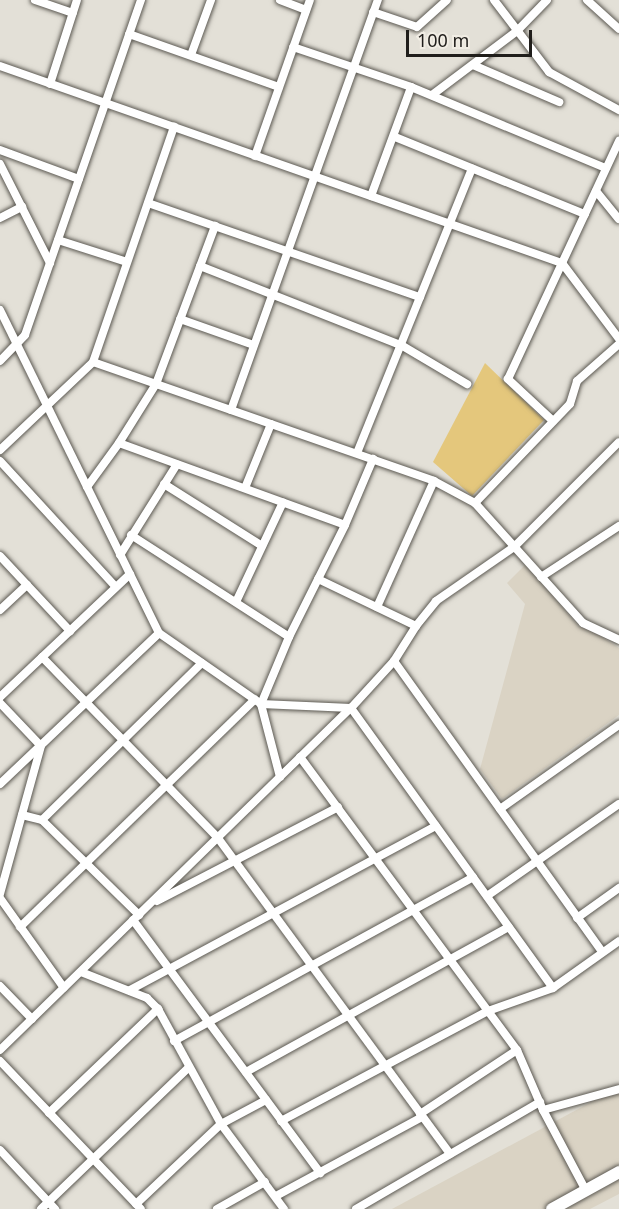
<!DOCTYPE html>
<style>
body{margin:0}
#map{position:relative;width:619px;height:1209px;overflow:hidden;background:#e3e0d7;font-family:"Noto Sans",sans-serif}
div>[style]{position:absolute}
.built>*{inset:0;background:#dad3c4}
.green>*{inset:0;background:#e4c77c}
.roads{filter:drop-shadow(0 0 2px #5c5952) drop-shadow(0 0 2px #5c5952)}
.minor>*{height:8px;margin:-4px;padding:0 4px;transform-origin:4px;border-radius:4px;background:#fff}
.highway>*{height:12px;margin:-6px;padding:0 6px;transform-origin:6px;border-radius:6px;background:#fff}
span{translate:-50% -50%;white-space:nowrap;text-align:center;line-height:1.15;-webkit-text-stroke:6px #f1ede4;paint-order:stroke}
.scale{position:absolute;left:406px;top:30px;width:126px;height:27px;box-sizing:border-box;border:3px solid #201e1b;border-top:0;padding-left:8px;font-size:18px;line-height:21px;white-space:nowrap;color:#201e1b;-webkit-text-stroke:4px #f1ede4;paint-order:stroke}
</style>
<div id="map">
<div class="built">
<i style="clip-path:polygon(526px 564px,578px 626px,591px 630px,619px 648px,619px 715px,502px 799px,480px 769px,525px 604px,507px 583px)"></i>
<i style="clip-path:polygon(619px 1087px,619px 1194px,590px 1209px,392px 1209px)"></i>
</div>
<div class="green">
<i style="clip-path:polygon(485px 363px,544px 420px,472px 496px,433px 462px)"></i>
</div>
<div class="roads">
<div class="minor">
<i style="left:35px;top:0;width:40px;rotate:18.9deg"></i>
<i style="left:280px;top:0;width:28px;rotate:21deg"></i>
<i style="left:494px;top:0;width:91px;rotate:52.6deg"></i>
<i style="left:549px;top:72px;width:80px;rotate:28.5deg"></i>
<i style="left:587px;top:0;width:43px;rotate:42.2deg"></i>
<i style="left:373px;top:12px;width:46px;rotate:18.8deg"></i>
<i style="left:417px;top:27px;width:40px;rotate:-42deg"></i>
<i style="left:129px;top:34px;width:159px;rotate:19.5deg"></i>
<i style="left:293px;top:47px;width:125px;rotate:18.7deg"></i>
<i style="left:411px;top:87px;width:211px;rotate:22.6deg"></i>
<i style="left:191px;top:55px;width:59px;rotate:-70deg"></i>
<i style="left:473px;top:65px;width:94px;rotate:23.3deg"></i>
<i style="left:0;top:66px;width:596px;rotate:19.32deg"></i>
<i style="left:562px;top:263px;width:95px;rotate:53.1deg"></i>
<i style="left:50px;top:84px;width:88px;rotate:-72.2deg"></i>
<i style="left:432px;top:95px;width:106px;rotate:-37deg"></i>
<i style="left:517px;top:31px;width:43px;rotate:-45.9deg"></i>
<i style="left:395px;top:137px;width:205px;rotate:22.1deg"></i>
<i style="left:0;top:150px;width:84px;rotate:20.2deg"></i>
<i style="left:255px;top:156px;width:165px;rotate:-70.6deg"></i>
<i style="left:0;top:164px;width:111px;rotate:63.2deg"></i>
<i style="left:596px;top:191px;width:36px;rotate:51deg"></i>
<i style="left:371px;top:196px;width:116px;rotate:-69.8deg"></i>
<i style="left:148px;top:203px;width:288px;rotate:19.1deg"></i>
<i style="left:0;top:218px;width:25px;rotate:-27deg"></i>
<i style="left:58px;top:240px;width:72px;rotate:17.7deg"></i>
<i style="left:200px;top:266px;width:216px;rotate:21.5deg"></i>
<i style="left:401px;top:345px;width:77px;rotate:30.6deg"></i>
<i style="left:0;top:310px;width:360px;rotate:63.8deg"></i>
<i style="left:159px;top:633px;width:124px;rotate:34.8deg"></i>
<i style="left:261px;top:704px;width:90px;rotate:2.5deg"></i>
<i style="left:180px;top:319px;width:78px;rotate:19.4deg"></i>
<i style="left:0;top:361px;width:36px;rotate:-46deg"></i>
<i style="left:25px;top:335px;width:355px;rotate:-70.9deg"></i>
<i style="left:93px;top:362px;width:361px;rotate:19.2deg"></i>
<i style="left:434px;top:481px;width:47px;rotate:28.2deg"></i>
<i style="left:475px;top:503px;width:161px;rotate:48deg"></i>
<i style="left:583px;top:623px;width:40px;rotate:25deg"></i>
<i style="left:231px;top:410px;width:436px;rotate:-70.3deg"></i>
<i style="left:553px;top:421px;width:62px;rotate:-137deg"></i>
<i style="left:508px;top:379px;width:263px;rotate:-65deg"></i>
<i style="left:119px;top:443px;width:240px;rotate:19.9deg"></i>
<i style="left:0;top:450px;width:128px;rotate:-43.4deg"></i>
<i style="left:93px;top:362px;width:249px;rotate:-71deg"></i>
<i style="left:357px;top:453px;width:307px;rotate:-68deg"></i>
<i style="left:0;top:461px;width:171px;rotate:47.4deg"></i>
<i style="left:164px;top:484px;width:116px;rotate:32.3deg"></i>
<i style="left:87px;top:487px;width:54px;rotate:-54deg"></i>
<i style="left:119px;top:443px;width:70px;rotate:-57.9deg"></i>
<i style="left:156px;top:384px;width:169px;rotate:-69.5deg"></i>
<i style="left:245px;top:488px;width:69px;rotate:-67.9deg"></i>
<i style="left:475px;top:503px;width:137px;rotate:-46.2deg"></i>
<i style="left:570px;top:404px;width:24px;rotate:-73deg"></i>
<i style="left:577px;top:381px;width:56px;rotate:-41.4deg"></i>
<i style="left:131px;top:535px;width:188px;rotate:32.8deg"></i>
<i style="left:120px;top:555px;width:107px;rotate:-57.9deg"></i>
<i style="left:0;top:556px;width:103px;rotate:47deg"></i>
<i style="left:541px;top:577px;width:93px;rotate:-33.2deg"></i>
<i style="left:318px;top:579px;width:109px;rotate:25.6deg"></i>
<i style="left:236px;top:602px;width:110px;rotate:-64.8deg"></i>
<i style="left:377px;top:607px;width:138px;rotate:-65.7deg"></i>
<i style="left:0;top:610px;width:37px;rotate:-43deg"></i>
<i style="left:42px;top:657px;width:252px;rotate:45.8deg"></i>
<i style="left:218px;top:838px;width:392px;rotate:53.7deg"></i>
<i style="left:394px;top:661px;width:358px;rotate:54.4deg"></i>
<i style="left:0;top:697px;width:179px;rotate:-43.4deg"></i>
<i style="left:0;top:703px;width:59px;rotate:46.4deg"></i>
<i style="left:41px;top:746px;width:154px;rotate:105.5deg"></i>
<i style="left:351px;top:708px;width:345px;rotate:54.2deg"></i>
<i style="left:300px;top:757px;width:365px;rotate:53.5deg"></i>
<i style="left:517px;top:1050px;width:65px;rotate:66.6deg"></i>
<i style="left:543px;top:1110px;width:92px;rotate:62deg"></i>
<i style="left:280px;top:777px;width:75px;rotate:-104.6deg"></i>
<i style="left:261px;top:704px;width:73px;rotate:-67.3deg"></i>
<i style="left:289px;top:637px;width:125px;rotate:-63.4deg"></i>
<i style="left:345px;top:525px;width:72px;rotate:-67deg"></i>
<i style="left:0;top:784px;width:219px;rotate:-43.5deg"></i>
<i style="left:500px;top:809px;width:146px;rotate:-35.2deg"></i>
<i style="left:22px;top:815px;width:21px;rotate:14deg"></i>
<i style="left:42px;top:820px;width:136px;rotate:44.4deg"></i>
<i style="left:42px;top:820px;width:224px;rotate:-44.5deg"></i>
<i style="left:487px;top:896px;width:161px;rotate:-34.9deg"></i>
<i style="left:0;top:898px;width:110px;rotate:54.6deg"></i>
<i style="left:157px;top:901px;width:204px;rotate:-27.4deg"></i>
<i style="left:577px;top:918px;width:52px;rotate:-35.5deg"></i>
<i style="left:133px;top:920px;width:315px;rotate:53.5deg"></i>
<i style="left:20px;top:927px;width:327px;rotate:-44.1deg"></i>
<i style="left:81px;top:972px;width:71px;rotate:21.5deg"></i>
<i style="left:147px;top:998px;width:16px;rotate:45deg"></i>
<i style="left:158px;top:1009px;width:131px;rotate:61.3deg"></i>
<i style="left:221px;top:1124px;width:106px;rotate:53.5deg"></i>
<i style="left:0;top:986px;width:46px;rotate:45.9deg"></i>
<i style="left:130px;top:990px;width:347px;rotate:-28.2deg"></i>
<i style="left:174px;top:1041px;width:341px;rotate:-28.7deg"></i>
<i style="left:0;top:1050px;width:490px;rotate:-44.3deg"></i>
<i style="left:351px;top:708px;width:64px;rotate:-47.5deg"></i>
<i style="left:394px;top:661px;width:41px;rotate:-57.8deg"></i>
<i style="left:416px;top:626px;width:32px;rotate:-51deg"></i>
<i style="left:436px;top:601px;width:95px;rotate:-34.7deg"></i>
<i style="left:514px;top:547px;width:148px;rotate:-45deg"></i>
<i style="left:0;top:1061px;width:204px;rotate:46.4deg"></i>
<i style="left:246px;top:1072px;width:300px;rotate:-28.9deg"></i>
<i style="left:543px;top:1110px;width:79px;rotate:-15.4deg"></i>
<i style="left:49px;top:1113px;width:151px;rotate:-43.7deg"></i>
<i style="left:420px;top:1114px;width:116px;rotate:-33.4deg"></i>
<i style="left:281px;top:1121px;width:234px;rotate:-28deg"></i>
<i style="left:488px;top:1011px;width:69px;rotate:-19.5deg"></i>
<i style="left:553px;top:988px;width:81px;rotate:-35.5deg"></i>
<i style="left:0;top:1150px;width:81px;rotate:47deg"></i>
<i style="left:276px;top:1196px;width:166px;rotate:-28.4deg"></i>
<i style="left:136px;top:1204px;width:117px;rotate:-43.3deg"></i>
<i style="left:221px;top:1124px;width:51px;rotate:-28.1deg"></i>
<i style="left:41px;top:1209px;width:204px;rotate:-43.8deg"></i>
<i style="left:217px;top:1209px;width:55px;rotate:-29.4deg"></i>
<i style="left:356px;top:1209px;width:213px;rotate:-30.2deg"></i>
</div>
<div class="highway">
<i style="left:552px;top:1209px;width:77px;rotate:-28.9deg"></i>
</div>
</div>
<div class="scale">100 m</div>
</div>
